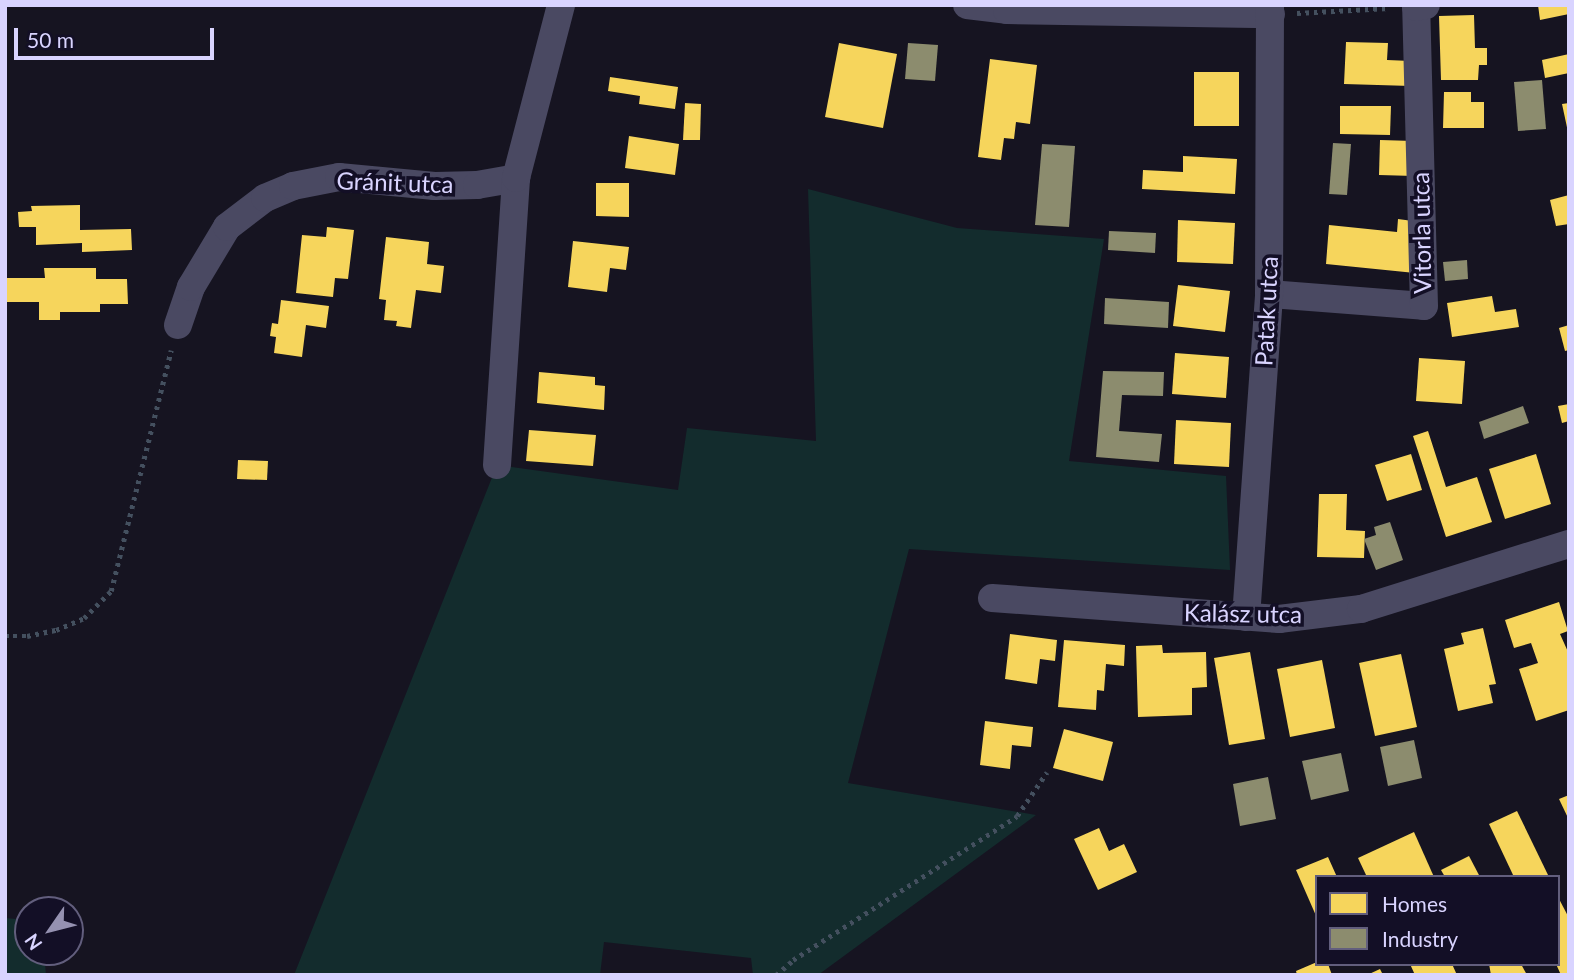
<!DOCTYPE html>
<meta charset="utf-8">
<style>
body{margin:0}
#map{position:relative;width:1574px;height:980px;overflow:hidden;background:#161421;font-family:Lato,sans-serif}
div>[style]{position:absolute}
.green>*{inset:0;background:#132c2d}
.homes>*{inset:0;background:#f6d55c}
.industry>*{inset:0;background:#8c8c6e}
.path>*{height:4.5px;margin-top:-2.25px;transform-origin:0;background:repeating-linear-gradient(90deg,#44505f 0 3.5px,transparent 0 8.5px)}
.minor>*{height:28px;margin:-14px;padding:0 14px;transform-origin:14px;border-radius:14px;background:#4a4962}
span{translate:-50% -50%;white-space:nowrap;text-align:center;line-height:1.15;-webkit-text-stroke:7px #130f26;paint-order:stroke}
.street-label{font-size:24px;color:#d9d4ff}
.frame{position:absolute;inset:0;border:7px solid #d9d4ff;pointer-events:none}
.legend{position:absolute;left:1315px;top:875px;width:245px;height:91px;box-sizing:border-box;background:#130f26;border:2px solid #625e7d;margin:0;padding:9px 12px;list-style:none;font-size:21px;color:#d9d4ff}
.legend li{display:flex;align-items:center;gap:14px;height:35px}
.legend b{width:35px;border:2px solid #625e7d}
.north{position:absolute;left:14px;top:896px;width:70px;height:70px;box-sizing:border-box;background:#130f26;border:2px solid #625e7d;border-radius:50%;rotate:235deg;font-size:19px;font-weight:700;line-height:28px;text-align:center;color:#d9d4ff}
.north::after{content:'';display:block;margin:auto;width:24px;height:32px;background:#9591b1;clip-path:polygon(50% 0,100% 100%,50% 72%,0 100%)}
.scale{position:absolute;left:14px;top:28px;width:200px;height:32px;box-sizing:border-box;border:4px solid #d9d4ff;border-top:0;padding-left:9px;font-size:21px;line-height:24px;white-space:nowrap;color:#d9d4ff;-webkit-text-stroke:5px #130f26;paint-order:stroke}
</style>
<div id="map">
<div class="green">
<i style="clip-path:polygon(808px 189px,957px 228px,1104px 239px,1069px 461px,1226px 476px,1230px 570px,909px 549px,848px 783px,1036px 815px,818px 975px,753px 975px,751px 958px,604px 942px,600px 975px,294px 975px,497px 465px,678px 490px,687px 428px,816px 441px)"></i>
<i style="clip-path:polygon(5px 918px,28px 920px,28px 952px,44px 952px,46px 975px,5px 975px)"></i>
</div>
<div class="homes">
<i style="clip-path:polygon(1538px 5px,1569px 5px,1569px 14px,1540px 20px)"></i>
<i style="clip-path:polygon(1474px 15px,1475px 48px,1487px 48px,1487px 65px,1479px 65px,1478px 80px,1441px 80px,1439px 16px)"></i>
<i style="clip-path:polygon(1346px 42px,1388px 43px,1387px 60px,1411px 61px,1411px 86px,1344px 84px)"></i>
<i style="clip-path:polygon(839px 43px,897px 54px,883px 128px,825px 117px)"></i>
<i style="clip-path:polygon(1569px 54px,1569px 73px,1545px 78px,1542px 60px)"></i>
<i style="clip-path:polygon(990px 59px,1037px 65px,1030px 124px,1016px 122px,1014px 139px,1004px 138px,1001px 160px,978px 157px)"></i>
<i style="clip-path:polygon(1194px 72px,1239px 72px,1239px 126px,1194px 126px)"></i>
<i style="clip-path:polygon(610px 77px,678px 87px,675px 109px,639px 104px,640px 96px,608px 91px)"></i>
<i style="clip-path:polygon(1444px 92px,1471px 92px,1471px 102px,1484px 102px,1484px 128px,1443px 128px)"></i>
<i style="clip-path:polygon(685px 103px,701px 104px,700px 140px,683px 140px)"></i>
<i style="clip-path:polygon(1569px 103px,1569px 132px,1568px 132px,1562px 104px)"></i>
<i style="clip-path:polygon(1340px 106px,1391px 106px,1390px 135px,1340px 134px)"></i>
<i style="clip-path:polygon(629px 136px,679px 144px,675px 175px,625px 168px)"></i>
<i style="clip-path:polygon(1380px 140px,1414px 141px,1414px 176px,1379px 175px)"></i>
<i style="clip-path:polygon(1183px 156px,1237px 159px,1235px 194px,1142px 189px,1143px 170px,1183px 172px)"></i>
<i style="clip-path:polygon(596px 183px,629px 183px,629px 217px,596px 216px)"></i>
<i style="clip-path:polygon(1569px 195px,1569px 224px,1556px 226px,1550px 200px)"></i>
<i style="clip-path:polygon(80px 205px,80px 230px,131px 229px,132px 250px,82px 252px,82px 243px,36px 245px,36px 227px,19px 227px,18px 212px,32px 211px,31px 206px)"></i>
<i style="clip-path:polygon(1398px 219px,1420px 222px,1415px 273px,1326px 264px,1329px 225px,1397px 232px)"></i>
<i style="clip-path:polygon(1178px 220px,1235px 223px,1233px 264px,1177px 262px)"></i>
<i style="clip-path:polygon(327px 227px,354px 230px,348px 279px,335px 278px,333px 297px,296px 293px,302px 235px,326px 237px)"></i>
<i style="clip-path:polygon(386px 237px,429px 242px,427px 264px,444px 266px,441px 293px,416px 290px,411px 328px,396px 326px,397px 321px,384px 320px,386px 300px,379px 299px)"></i>
<i style="clip-path:polygon(573px 241px,629px 247px,626px 270px,610px 268px,607px 292px,568px 287px)"></i>
<i style="clip-path:polygon(44px 268px,96px 268px,96px 279px,127px 279px,128px 304px,100px 304px,100px 312px,60px 312px,60px 320px,39px 320px,39px 302px,6px 302px,5px 278px,45px 278px)"></i>
<i style="clip-path:polygon(1178px 285px,1230px 291px,1225px 332px,1173px 326px)"></i>
<i style="clip-path:polygon(1492px 296px,1495px 312px,1516px 309px,1519px 327px,1452px 337px,1447px 303px)"></i>
<i style="clip-path:polygon(281px 300px,329px 306px,326px 328px,306px 325px,302px 357px,274px 353px,276px 337px,270px 336px,272px 323px,278px 324px)"></i>
<i style="clip-path:polygon(1569px 325px,1569px 350px,1565px 351px,1559px 328px)"></i>
<i style="clip-path:polygon(1175px 353px,1229px 357px,1226px 398px,1172px 394px)"></i>
<i style="clip-path:polygon(1419px 358px,1465px 361px,1462px 404px,1416px 401px)"></i>
<i style="clip-path:polygon(539px 372px,595px 377px,595px 385px,605px 386px,604px 410px,537px 403px)"></i>
<i style="clip-path:polygon(1569px 404px,1569px 421px,1562px 423px,1558px 406px)"></i>
<i style="clip-path:polygon(1176px 420px,1231px 423px,1229px 467px,1174px 464px)"></i>
<i style="clip-path:polygon(529px 430px,596px 435px,593px 466px,526px 461px)"></i>
<i style="clip-path:polygon(1428px 431px,1446px 487px,1477px 477px,1492px 522px,1446px 537px,1413px 436px)"></i>
<i style="clip-path:polygon(1411px 454px,1422px 490px,1387px 501px,1375px 465px)"></i>
<i style="clip-path:polygon(1536px 454px,1551px 504px,1505px 519px,1489px 469px)"></i>
<i style="clip-path:polygon(238px 460px,268px 461px,267px 480px,237px 479px)"></i>
<i style="clip-path:polygon(1319px 494px,1347px 494px,1346px 530px,1365px 531px,1364px 558px,1317px 557px)"></i>
<i style="clip-path:polygon(1559px 602px,1568px 631px,1560px 634px,1569px 654px,1569px 710px,1536px 721px,1519px 669px,1538px 663px,1531px 643px,1514px 648px,1505px 620px)"></i>
<i style="clip-path:polygon(1483px 628px,1496px 684px,1489px 685px,1493px 703px,1458px 711px,1444px 649px,1464px 644px,1461px 633px)"></i>
<i style="clip-path:polygon(1010px 634px,1057px 640px,1055px 661px,1040px 659px,1037px 684px,1005px 679px)"></i>
<i style="clip-path:polygon(1064px 640px,1125px 645px,1124px 666px,1106px 664px,1104px 691px,1097px 690px,1096px 710px,1058px 707px)"></i>
<i style="clip-path:polygon(1162px 645px,1163px 653px,1206px 652px,1207px 687px,1192px 688px,1192px 715px,1138px 717px,1136px 646px)"></i>
<i style="clip-path:polygon(1250px 652px,1265px 739px,1229px 745px,1214px 658px)"></i>
<i style="clip-path:polygon(1401px 654px,1417px 727px,1375px 736px,1359px 663px)"></i>
<i style="clip-path:polygon(1322px 660px,1335px 728px,1290px 737px,1277px 669px)"></i>
<i style="clip-path:polygon(985px 721px,1033px 727px,1031px 747px,1012px 745px,1010px 769px,980px 765px)"></i>
<i style="clip-path:polygon(1064px 729px,1113px 742px,1103px 781px,1053px 768px)"></i>
<i style="clip-path:polygon(1569px 795px,1569px 820px,1559px 799px)"></i>
<i style="clip-path:polygon(1517px 811px,1549px 877px,1514px 877px,1489px 824px)"></i>
<i style="clip-path:polygon(1099px 828px,1109px 851px,1124px 844px,1137px 872px,1098px 890px,1074px 839px)"></i>
<i style="clip-path:polygon(1414px 832px,1434px 877px,1367px 877px,1358px 858px)"></i>
<i style="clip-path:polygon(1469px 856px,1480px 877px,1445px 877px,1441px 870px)"></i>
<i style="clip-path:polygon(1328px 857px,1337px 877px,1317px 877px,1317px 918px,1296px 870px)"></i>
<i style="clip-path:polygon(1558px 897px,1569px 918px,1569px 975px,1561px 975px,1556px 964px)"></i>
<i style="clip-path:polygon(1317px 962px,1317px 964px,1328px 964px,1332px 975px,1297px 975px,1296px 971px)"></i>
<i style="clip-path:polygon(1410px 964px,1452px 964px,1457px 975px,1415px 975px)"></i>
<i style="clip-path:polygon(1489px 964px,1521px 964px,1527px 975px,1491px 975px)"></i>
<i style="clip-path:polygon(1380px 969px,1383px 975px,1367px 975px)"></i>
</div>
<div class="industry">
<i style="clip-path:polygon(908px 43px,938px 45px,935px 81px,905px 79px)"></i>
<i style="clip-path:polygon(1542px 80px,1546px 129px,1518px 131px,1514px 82px)"></i>
<i style="clip-path:polygon(1333px 143px,1351px 144px,1347px 195px,1329px 194px)"></i>
<i style="clip-path:polygon(1042px 144px,1075px 146px,1069px 227px,1035px 225px)"></i>
<i style="clip-path:polygon(1109px 231px,1156px 233px,1155px 253px,1108px 250px)"></i>
<i style="clip-path:polygon(1467px 260px,1468px 279px,1445px 281px,1443px 262px)"></i>
<i style="clip-path:polygon(1105px 298px,1169px 302px,1168px 328px,1104px 324px)"></i>
<i style="clip-path:polygon(1103px 371px,1164px 372px,1163px 396px,1122px 395px,1119px 431px,1162px 434px,1159px 462px,1096px 457px)"></i>
<i style="clip-path:polygon(1523px 406px,1529px 423px,1484px 439px,1479px 422px)"></i>
<i style="clip-path:polygon(1390px 522px,1403px 560px,1376px 570px,1364px 539px,1376px 535px,1374px 527px)"></i>
<i style="clip-path:polygon(1414px 740px,1422px 778px,1388px 786px,1380px 747px)"></i>
<i style="clip-path:polygon(1341px 753px,1349px 791px,1311px 800px,1302px 761px)"></i>
<i style="clip-path:polygon(1268px 777px,1276px 819px,1240px 826px,1233px 784px)"></i>
</div>
<div class="path">
<i style="left:1297px;top:13px;width:92px;rotate:-3.1deg"></i>
<i style="left:5px;top:636px;width:22px"></i>
<i style="left:27px;top:636px;width:30px;rotate:-12deg"></i>
<i style="left:56px;top:630px;width:30px;rotate:-23deg"></i>
<i style="left:84px;top:618px;width:38px;rotate:-45deg"></i>
<i style="left:111px;top:591px;width:248px;rotate:-76deg"></i>
<i style="left:776px;top:975px;width:23px;rotate:-41deg"></i>
<i style="left:793px;top:960px;width:266px;rotate:-32.7deg"></i>
<i style="left:1017px;top:816px;width:53px;rotate:-55.7deg"></i>
</div>
<div class="minor">
<i style="left:967px;top:5px;width:40px;rotate:7.1deg"></i>
<i style="left:1007px;top:10px;width:264px;rotate:0.9deg"></i>
<i style="left:1269px;top:294px;width:155px;rotate:4.4deg"></i>
<i style="left:1424px;top:306px;width:299px;rotate:-91.5deg"></i>
<i style="left:1416px;top:7px;width:10px;rotate:-11deg"></i>
<i style="left:178px;top:325px;width:40px;rotate:-71.1deg"></i>
<i style="left:191px;top:287px;width:70px;rotate:-59deg"></i>
<i style="left:227px;top:227px;width:48px;rotate:-37.3deg"></i>
<i style="left:265px;top:198px;width:30px;rotate:-23deg"></i>
<i style="left:293px;top:186px;width:47px;rotate:-11.1deg"></i>
<i style="left:339px;top:177px;width:96px;rotate:5.4deg"></i>
<i style="left:435px;top:186px;width:42px;rotate:-1.4deg"></i>
<i style="left:477px;top:185px;width:40px;rotate:-10deg"></i>
<i style="left:497px;top:465px;width:288px;rotate:-86.2deg"></i>
<i style="left:516px;top:178px;width:179px;rotate:-75.4deg"></i>
<i style="left:992px;top:598px;width:288px;rotate:4.2deg"></i>
<i style="left:1279px;top:619px;width:83px;rotate:-7deg"></i>
<i style="left:1361px;top:609px;width:218px;rotate:-17.4deg"></i>
<i style="left:1246px;top:617px;width:324px;rotate:-85.9deg"></i>
<i style="left:1269px;top:294px;width:289px;rotate:-89.8deg"></i>
</div>
<div class="street-label">
<span style="left:395px;top:182px;rotate:2deg">Gránit utca</span>
<span style="left:1421px;top:233px;rotate:-91deg">Vitorla utca</span>
<span style="left:1266px;top:311px;rotate:-87deg">Patak utca</span>
<span style="left:1243px;top:613px;rotate:1deg">Kalász utca</span>
</div>
<div class="frame"></div>
<ul class="legend">
<li><b style="height:19px;background:#f6d55c"></b>Homes</li>
<li><b style="height:19px;background:#8c8c6e"></b>Industry</li>
</ul>
<div class="north">N</div>
<div class="scale">50 m</div>
</div>
